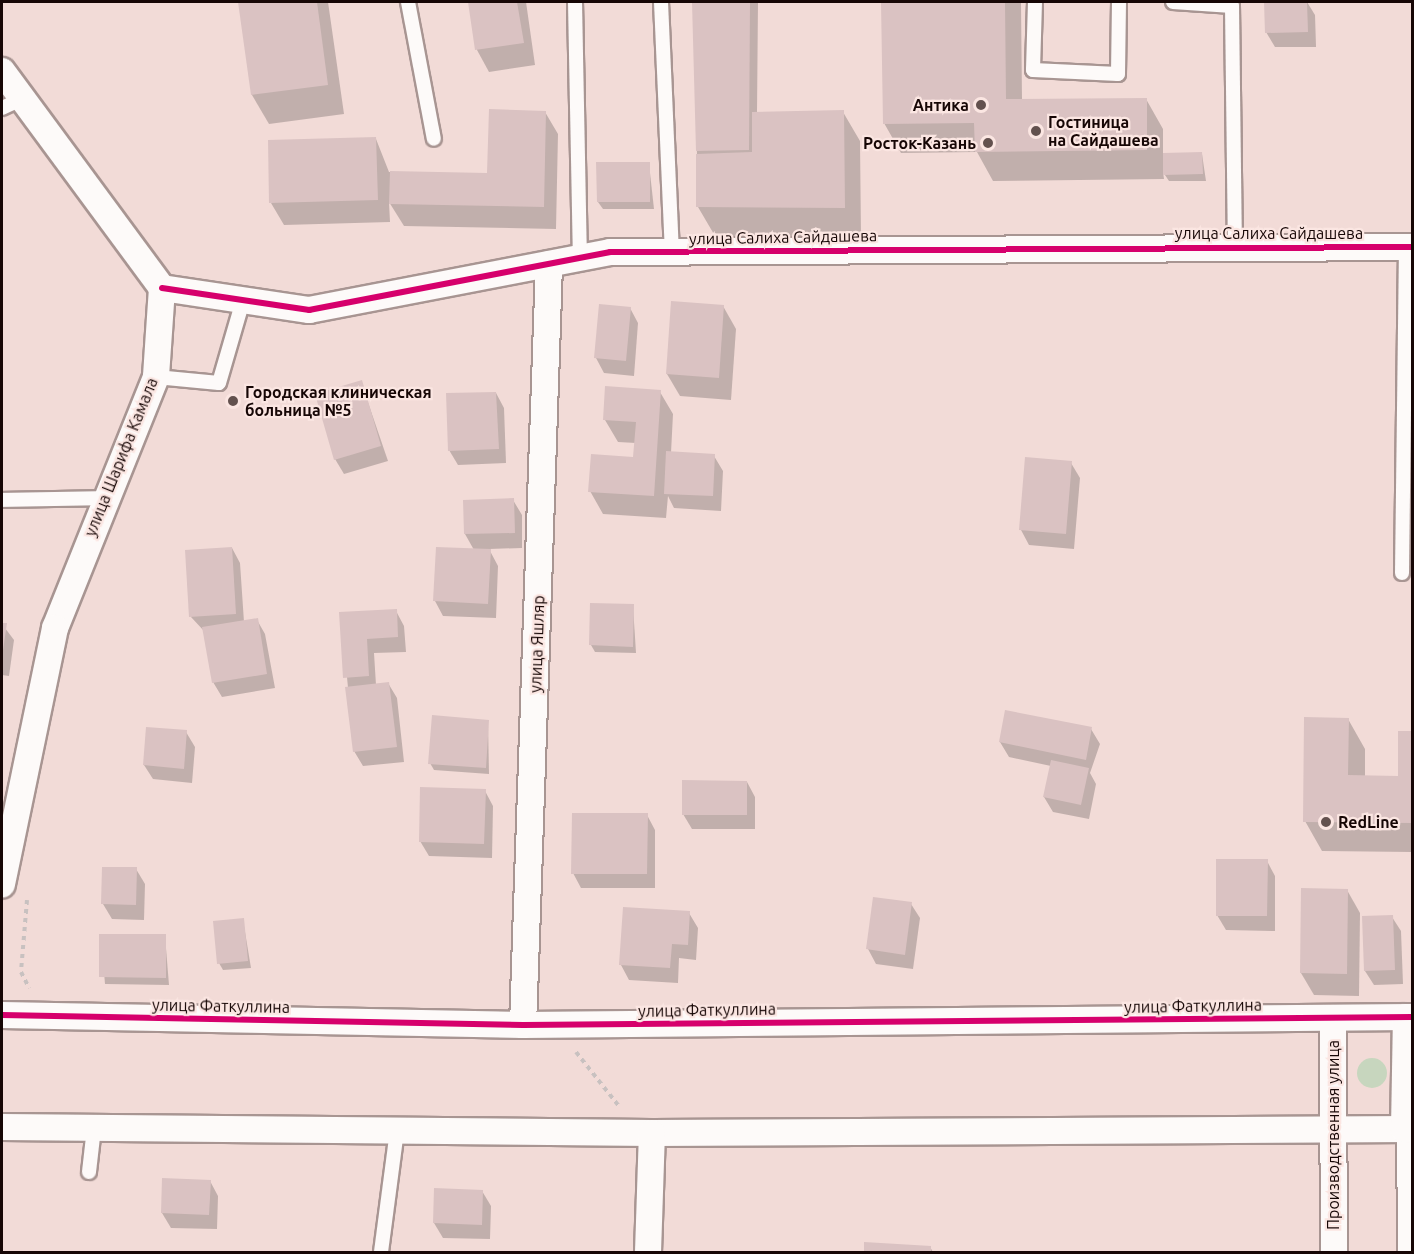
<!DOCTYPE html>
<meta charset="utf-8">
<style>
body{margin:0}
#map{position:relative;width:1414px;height:1254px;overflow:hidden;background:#f2dbd7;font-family:Ubuntu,sans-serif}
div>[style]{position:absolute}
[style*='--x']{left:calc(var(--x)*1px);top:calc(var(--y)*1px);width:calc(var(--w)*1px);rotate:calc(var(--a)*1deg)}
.green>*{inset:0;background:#c7d6be}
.round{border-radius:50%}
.shadow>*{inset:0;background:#0003}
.building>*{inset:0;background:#dac2c2}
.path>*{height:4px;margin-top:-2px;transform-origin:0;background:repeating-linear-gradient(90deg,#c8c1c0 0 4.5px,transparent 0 9px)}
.roads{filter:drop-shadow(2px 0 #a89592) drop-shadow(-2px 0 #a89592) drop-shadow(0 2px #a89592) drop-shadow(0 -2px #a89592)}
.lane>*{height:14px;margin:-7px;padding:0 7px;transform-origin:7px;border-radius:7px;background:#fdfaf9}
.street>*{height:26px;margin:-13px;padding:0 13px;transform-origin:13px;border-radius:13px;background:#fdfaf9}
.cycleway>*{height:6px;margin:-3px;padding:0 3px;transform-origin:3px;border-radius:3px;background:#d6006c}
.dots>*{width:16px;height:16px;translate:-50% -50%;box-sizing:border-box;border:3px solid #fbe6e2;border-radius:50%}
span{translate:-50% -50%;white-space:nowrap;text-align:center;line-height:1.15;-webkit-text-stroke:4.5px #fbe6e2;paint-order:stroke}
.poi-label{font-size:16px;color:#160605;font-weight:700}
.right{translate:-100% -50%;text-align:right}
.left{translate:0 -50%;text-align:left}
.street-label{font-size:16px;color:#160605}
.frame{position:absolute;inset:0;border:3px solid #160605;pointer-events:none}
</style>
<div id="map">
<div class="green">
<i class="round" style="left:1357px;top:1058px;width:30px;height:30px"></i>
</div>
<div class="shadow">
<i style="clip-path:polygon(239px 2px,328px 2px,344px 114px,269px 124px,252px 95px)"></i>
<i style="clip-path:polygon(469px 2px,526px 2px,535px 65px,489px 72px,477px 50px)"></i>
<i style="clip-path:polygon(694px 2px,758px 2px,757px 113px,843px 112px,860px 141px,861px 237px,715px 236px,698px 207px)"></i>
<i style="clip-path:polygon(883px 2px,1021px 2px,1022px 100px,1146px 99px,1163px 129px,1163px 155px,1202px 154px,1206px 181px,1169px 181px,1163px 172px,1164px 179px,993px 181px,977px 152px,901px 153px,884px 123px)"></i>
<i style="clip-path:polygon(1266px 2px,1307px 2px,1315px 15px,1316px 47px,1275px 47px,1266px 32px)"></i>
<i style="clip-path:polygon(545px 112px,558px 134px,556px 229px,404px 226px,389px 202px,390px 222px,284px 225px,271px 203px,376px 139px,389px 172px,489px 174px)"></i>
<i style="clip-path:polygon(649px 164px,654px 209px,603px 209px,598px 202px)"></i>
<i style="clip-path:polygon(723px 306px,736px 329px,731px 400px,680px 396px,667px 374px)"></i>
<i style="clip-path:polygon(630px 308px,638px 323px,634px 376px,604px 373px,596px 358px)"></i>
<i style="clip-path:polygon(361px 382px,388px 461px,344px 474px,335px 459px)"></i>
<i style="clip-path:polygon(660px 392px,673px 414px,671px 453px,714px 456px,723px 471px,721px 511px,674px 508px,668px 496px,666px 518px,603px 514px,590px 491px,635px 458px,636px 443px,618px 442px,605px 420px)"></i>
<i style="clip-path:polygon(496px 393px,504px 408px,506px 463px,458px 465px,449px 450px)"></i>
<i style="clip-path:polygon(1071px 463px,1080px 478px,1074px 549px,1029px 545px,1021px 530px)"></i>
<i style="clip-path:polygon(513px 500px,522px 515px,522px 548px,489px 549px,498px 566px,496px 618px,443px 616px,435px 601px,474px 550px,465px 534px,464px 501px)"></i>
<i style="clip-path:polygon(232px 548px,240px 563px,244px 622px,257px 620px,265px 634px,275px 688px,222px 697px,213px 682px,204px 631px,191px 617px)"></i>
<i style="clip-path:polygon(633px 606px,636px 653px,595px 652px,591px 645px)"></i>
<i style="clip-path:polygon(396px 611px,404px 626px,406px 652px,374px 653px,376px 685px,388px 683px,397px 698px,404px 762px,363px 766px,354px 751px,341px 614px)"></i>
<i style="clip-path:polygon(2px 624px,14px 640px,9px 676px,2px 675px)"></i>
<i style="clip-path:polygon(1348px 719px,1365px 749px,1365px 777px,1399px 778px,1400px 732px,1412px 732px,1412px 852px,1322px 851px,1305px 821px)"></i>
<i style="clip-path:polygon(488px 721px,489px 774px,434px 770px,430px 763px)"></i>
<i style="clip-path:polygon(1091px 729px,1100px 744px,1090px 773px,1096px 784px,1089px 819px,1053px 812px,1044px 797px,1051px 766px,1009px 757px,1000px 742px)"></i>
<i style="clip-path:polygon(186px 732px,195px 747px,192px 783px,153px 779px,144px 765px)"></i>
<i style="clip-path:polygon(747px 782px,755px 797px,755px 829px,692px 829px,683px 814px)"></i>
<i style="clip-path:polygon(485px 791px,493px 806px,492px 858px,429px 856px,420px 841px)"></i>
<i style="clip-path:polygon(647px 815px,655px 830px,655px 888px,581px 888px,573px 873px)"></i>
<i style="clip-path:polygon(1267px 861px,1275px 876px,1275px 931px,1226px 930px,1217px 915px)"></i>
<i style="clip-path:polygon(104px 868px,136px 869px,145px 884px,144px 920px,112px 919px,103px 904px)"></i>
<i style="clip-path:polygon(1347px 890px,1360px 913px,1359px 996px,1314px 995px,1301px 973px)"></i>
<i style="clip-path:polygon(911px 904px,920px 918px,913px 969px,876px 964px,868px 949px)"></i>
<i style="clip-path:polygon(689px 913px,698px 928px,696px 960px,679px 958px,678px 983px,629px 980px,621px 965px)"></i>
<i style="clip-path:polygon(1392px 917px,1401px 931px,1403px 984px,1374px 985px,1365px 971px)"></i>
<i style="clip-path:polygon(243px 920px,251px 968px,223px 970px,219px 963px)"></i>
<i style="clip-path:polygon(101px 935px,165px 936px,169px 985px,105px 984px)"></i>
<i style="clip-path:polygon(210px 1181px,218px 1196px,217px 1229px,171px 1228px,162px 1213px)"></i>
<i style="clip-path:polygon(482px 1191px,491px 1206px,490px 1239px,443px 1238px,434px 1223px)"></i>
<i style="clip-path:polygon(866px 1244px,930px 1247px,933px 1252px,865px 1252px)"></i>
</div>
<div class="building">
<i style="clip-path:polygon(238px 2px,317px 2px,328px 85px,251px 95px)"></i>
<i style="clip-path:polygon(468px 2px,517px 2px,524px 43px,475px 50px)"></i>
<i style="clip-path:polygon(692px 2px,750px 2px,749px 150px,696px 151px)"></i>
<i style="clip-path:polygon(881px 2px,1005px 2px,1006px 99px,1147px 98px,1147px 150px,975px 152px,974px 123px,883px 124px)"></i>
<i style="clip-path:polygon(1264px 2px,1307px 2px,1308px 32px,1265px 33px)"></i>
<i style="clip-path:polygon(489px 109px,546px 111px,544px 207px,389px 204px,390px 171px,487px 173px)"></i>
<i style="clip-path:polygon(844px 110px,845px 208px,696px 207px,696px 154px,752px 152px,752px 112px)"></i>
<i style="clip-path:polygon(376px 137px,378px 200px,269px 203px,268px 140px)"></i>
<i style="clip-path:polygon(1202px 152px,1203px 174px,1163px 175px,1163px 153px)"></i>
<i style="clip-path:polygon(596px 162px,650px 162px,650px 202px,597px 202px)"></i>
<i style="clip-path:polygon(671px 301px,724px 305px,719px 378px,666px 374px)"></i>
<i style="clip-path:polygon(599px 304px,631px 307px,626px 361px,594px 358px)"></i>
<i style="clip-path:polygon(362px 380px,381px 446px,334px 460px,315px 394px)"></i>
<i style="clip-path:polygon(605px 386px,661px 390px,654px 496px,588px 492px,591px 454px,633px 457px,636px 422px,603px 420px)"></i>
<i style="clip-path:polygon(496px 392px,499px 449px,448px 451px,446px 393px)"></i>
<i style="clip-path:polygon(666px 451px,715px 454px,713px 496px,664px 494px)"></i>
<i style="clip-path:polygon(1025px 457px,1072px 461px,1066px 534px,1019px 530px)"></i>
<i style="clip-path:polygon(514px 498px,515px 533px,464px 534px,463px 500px)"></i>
<i style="clip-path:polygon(232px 547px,236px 614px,189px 617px,185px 550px)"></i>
<i style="clip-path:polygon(436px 547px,491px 549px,488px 604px,433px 601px)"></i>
<i style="clip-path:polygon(590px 603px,634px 604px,633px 647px,589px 645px)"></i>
<i style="clip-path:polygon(397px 609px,398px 637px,367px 639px,369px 676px,343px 678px,339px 612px)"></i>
<i style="clip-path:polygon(258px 618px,267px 674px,212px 683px,202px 627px)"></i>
<i style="clip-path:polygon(2px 623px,7px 623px,3px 650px,2px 650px)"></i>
<i style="clip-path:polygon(389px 682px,397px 747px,353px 752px,345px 687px)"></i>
<i style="clip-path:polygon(1005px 710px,1092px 727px,1086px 760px,999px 742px)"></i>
<i style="clip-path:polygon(432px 715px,489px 720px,486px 768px,428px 764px)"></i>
<i style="clip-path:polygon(1304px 717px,1349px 718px,1348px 775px,1398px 776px,1398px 731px,1412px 731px,1412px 823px,1303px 822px)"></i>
<i style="clip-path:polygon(146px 727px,187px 730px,184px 769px,143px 765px)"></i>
<i style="clip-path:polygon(1051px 760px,1089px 768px,1081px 805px,1043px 797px)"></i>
<i style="clip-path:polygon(682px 780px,747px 781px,747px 815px,682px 815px)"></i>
<i style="clip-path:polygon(420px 787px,486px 789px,484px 844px,419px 842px)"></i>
<i style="clip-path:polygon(572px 813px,648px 813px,647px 874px,571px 874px)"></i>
<i style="clip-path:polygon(1216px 859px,1268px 859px,1267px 916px,1216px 916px)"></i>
<i style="clip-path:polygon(102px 867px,137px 867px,136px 905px,101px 904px)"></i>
<i style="clip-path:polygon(1301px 888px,1348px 889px,1347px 974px,1300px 973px)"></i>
<i style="clip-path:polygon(873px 897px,912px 902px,905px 955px,866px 949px)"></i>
<i style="clip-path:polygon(623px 907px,690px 911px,688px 945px,672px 944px,670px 968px,619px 965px)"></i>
<i style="clip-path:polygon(1393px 915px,1395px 970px,1364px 971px,1362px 916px)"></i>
<i style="clip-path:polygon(244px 918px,248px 961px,217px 964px,213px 921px)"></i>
<i style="clip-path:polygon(99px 934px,166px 934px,166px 978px,99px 977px)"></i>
<i style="clip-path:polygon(162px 1178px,211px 1180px,209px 1215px,161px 1213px)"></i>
<i style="clip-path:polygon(434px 1188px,483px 1190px,482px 1225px,433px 1223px)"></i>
<i style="clip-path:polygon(864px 1242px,931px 1246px,931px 1252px,864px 1252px)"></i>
</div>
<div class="path">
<i style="--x:27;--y:900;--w:72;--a:94.8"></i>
<i style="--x:21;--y:972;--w:18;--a:63"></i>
<i style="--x:576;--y:1052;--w:68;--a:51.6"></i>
</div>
<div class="roads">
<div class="lane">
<i style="--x:408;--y:2;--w:139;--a:79.3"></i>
<i style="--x:575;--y:2;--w:254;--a:88.9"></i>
<i style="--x:661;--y:2;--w:250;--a:87.5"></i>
<i style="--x:1035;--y:2;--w:68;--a:91.7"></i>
<i style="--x:1033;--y:70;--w:85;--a:2.7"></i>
<i style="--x:1118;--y:74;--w:72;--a:-89.2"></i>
<i style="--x:1173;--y:2;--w:59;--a:3.9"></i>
<i style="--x:1232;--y:6;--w:240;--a:89.3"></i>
<i style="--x:2;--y:108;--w:21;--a:-25"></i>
<i style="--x:156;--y:377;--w:63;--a:5.4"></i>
<i style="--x:219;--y:383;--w:82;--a:-73.8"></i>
<i style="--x:2;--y:500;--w:102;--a:-1.1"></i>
<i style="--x:1402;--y:573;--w:326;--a:-89.3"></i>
<i style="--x:1404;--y:1129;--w:123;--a:89.5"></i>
<i style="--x:89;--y:1172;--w:44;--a:-83.5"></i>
<i style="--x:381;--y:1252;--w:123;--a:-82.5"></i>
</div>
<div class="street">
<i style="--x:2;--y:71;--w:270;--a:53.6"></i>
<i style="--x:162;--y:288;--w:89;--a:93.9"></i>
<i style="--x:156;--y:377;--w:271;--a:111.9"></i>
<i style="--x:55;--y:628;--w:262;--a:101.7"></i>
<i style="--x:162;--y:288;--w:149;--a:8.5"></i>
<i style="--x:309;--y:310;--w:307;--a:-10.9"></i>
<i style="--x:610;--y:252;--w:802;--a:-0.36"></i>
<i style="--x:2;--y:1015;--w:521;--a:1.1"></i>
<i style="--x:523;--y:1025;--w:889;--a:-0.52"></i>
<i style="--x:1333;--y:1018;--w:234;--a:89.8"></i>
<i style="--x:523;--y:1025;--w:761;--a:-88.04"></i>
<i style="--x:2;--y:1127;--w:650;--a:0.53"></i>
<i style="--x:652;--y:1133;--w:760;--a:-0.3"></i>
<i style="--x:1404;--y:1129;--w:112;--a:-89"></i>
<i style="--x:648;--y:1252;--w:119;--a:-88.1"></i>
</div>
</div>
<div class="cycleway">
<i style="--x:162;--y:288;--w:149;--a:8.5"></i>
<i style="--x:309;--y:310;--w:307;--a:-10.9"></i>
<i style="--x:610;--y:252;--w:802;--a:-0.36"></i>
<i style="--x:2;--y:1015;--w:521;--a:1.1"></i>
<i style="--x:523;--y:1025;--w:889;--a:-0.52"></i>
</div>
<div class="dots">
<i style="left:981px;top:105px;background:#63514e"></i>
<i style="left:1036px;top:131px;background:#63514e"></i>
<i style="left:988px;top:143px;background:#63514e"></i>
<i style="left:233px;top:401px;background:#63514e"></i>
<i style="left:1326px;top:822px;background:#63514e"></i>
</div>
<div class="poi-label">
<span class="right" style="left:969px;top:105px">Антика</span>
<span class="left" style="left:1048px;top:131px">Гостиница<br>на Сайдашева</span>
<span class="right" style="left:976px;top:143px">Росток-Казань</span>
<span class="left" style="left:245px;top:401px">Городская клиническая<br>больница №5</span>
<span class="left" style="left:1338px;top:822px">RedLine</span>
</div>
<div class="street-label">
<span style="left:1269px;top:233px">улица Салиха Сайдашева</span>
<span style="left:783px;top:237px;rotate:-1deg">улица Салиха Сайдашева</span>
<span style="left:121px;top:457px;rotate:-68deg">улица Шарифа Камала</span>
<span style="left:537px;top:644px;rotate:-88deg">улица Яшляр</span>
<span style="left:221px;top:1006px;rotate:1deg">улица Фаткуллина</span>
<span style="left:1193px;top:1006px;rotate:-1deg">улица Фаткуллина</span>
<span style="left:707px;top:1010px;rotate:-1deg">улица Фаткуллина</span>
<span style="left:1333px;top:1135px;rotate:-90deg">Производственная улица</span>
</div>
<div class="frame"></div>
</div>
